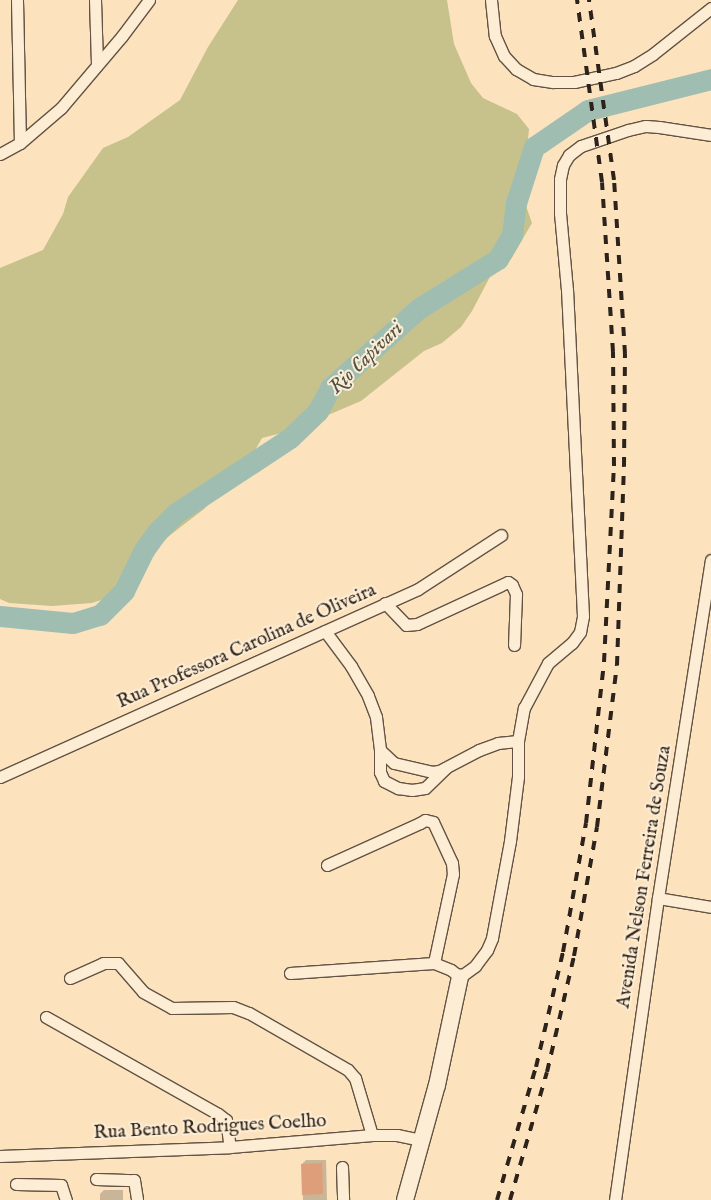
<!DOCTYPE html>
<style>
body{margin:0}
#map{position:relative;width:711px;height:1200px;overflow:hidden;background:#fce3be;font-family:"IM FELL English",serif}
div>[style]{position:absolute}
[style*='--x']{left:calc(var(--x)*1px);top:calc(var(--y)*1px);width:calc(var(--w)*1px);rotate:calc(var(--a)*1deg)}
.green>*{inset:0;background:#c7c18c}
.shadow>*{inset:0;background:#0003}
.river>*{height:21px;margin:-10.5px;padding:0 10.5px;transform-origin:10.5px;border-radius:10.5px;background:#9fbeb1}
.building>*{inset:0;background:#de9e79}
.roads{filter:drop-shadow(1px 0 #625343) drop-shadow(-1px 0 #625343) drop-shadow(0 1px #625343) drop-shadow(0 -1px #625343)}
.street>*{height:11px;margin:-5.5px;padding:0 5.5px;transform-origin:5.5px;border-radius:5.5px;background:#fdedd5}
.secondary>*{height:16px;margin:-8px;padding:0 8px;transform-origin:8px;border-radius:8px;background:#fdedd5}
.rail>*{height:4px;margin-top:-2px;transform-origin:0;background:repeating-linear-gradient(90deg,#2e231a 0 9px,transparent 0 18px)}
span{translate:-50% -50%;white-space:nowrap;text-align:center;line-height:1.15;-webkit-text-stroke:4px #fdedd5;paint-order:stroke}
.street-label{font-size:19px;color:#2e231a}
.water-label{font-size:20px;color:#505247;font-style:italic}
</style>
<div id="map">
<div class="green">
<i style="clip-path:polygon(238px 0,447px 0,454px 44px,471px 83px,483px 98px,517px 114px,529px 129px,525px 174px,519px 186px,532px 223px,511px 259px,493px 271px,472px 311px,461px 327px,442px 343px,424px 351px,361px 401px,293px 430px,262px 438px,249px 461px,231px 477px,219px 493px,204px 509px,156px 546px,122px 581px,110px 597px,92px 603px,52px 606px,9px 603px,0 599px,0 268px,43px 250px,63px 214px,68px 197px,103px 148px,128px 137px,180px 100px,208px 47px)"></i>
</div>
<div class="shadow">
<i style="clip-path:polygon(306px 1160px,326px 1160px,327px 1200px,303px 1200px,302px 1164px)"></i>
<i style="clip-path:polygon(104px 1190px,123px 1190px,123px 1200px,100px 1200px,100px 1194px)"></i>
</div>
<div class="river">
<i style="--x:0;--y:616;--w:73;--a:5.5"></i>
<i style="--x:73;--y:623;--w:28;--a:-17"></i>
<i style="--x:100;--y:615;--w:34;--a:-45"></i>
<i style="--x:124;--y:591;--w:46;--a:-64"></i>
<i style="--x:144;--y:550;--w:22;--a:-54"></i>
<i style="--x:157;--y:532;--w:27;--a:-45"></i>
<i style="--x:176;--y:513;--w:136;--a:-33.3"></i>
<i style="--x:290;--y:438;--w:39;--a:-44"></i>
<i style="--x:318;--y:411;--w:26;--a:-62"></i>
<i style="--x:330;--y:388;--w:118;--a:-41.9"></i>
<i style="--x:418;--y:309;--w:94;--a:-32"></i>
<i style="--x:498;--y:259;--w:28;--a:-60"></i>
<i style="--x:512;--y:235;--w:32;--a:-83"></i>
<i style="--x:516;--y:203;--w:59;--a:-72.2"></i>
<i style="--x:534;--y:147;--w:65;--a:-34.4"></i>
<i style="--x:588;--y:110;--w:127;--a:-14.1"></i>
</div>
<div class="building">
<i style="clip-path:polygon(322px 1163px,323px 1194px,302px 1195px,301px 1164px)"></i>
</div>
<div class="roads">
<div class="street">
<i style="--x:17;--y:0;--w:143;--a:88.8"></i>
<i style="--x:95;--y:0;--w:65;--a:88.2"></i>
<i style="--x:491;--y:0;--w:36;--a:84"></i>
<i style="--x:495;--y:36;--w:22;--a:66"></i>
<i style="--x:504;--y:56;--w:18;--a:47"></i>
<i style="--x:516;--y:69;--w:20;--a:30"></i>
<i style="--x:533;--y:79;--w:20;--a:9"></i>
<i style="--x:553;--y:82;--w:21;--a:0"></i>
<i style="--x:574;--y:82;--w:43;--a:-12.1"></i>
<i style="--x:616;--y:73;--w:19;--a:-21"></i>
<i style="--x:634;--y:66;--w:22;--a:-32"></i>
<i style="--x:653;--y:54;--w:74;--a:-38.4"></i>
<i style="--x:0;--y:154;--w:23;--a:-29"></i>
<i style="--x:20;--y:143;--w:54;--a:-40.5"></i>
<i style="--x:61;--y:108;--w:94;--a:-49.7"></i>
<i style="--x:122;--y:36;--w:45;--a:-53.1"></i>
<i style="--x:385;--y:603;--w:30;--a:46"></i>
<i style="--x:406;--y:625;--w:11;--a:-5"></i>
<i style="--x:417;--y:624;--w:100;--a:-24.8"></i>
<i style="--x:508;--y:582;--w:5;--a:37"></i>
<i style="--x:512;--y:585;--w:10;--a:66"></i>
<i style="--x:516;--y:594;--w:51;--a:92.2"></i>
<i style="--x:325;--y:631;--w:44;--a:53.4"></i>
<i style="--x:351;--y:666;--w:34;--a:60"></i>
<i style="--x:368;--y:696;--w:22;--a:69"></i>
<i style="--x:376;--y:717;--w:33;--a:83"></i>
<i style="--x:380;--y:750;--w:19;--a:43"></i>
<i style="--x:394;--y:763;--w:39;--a:13"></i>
<i style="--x:432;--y:772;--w:7;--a:-8"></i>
<i style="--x:439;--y:771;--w:45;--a:-27.7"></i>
<i style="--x:479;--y:750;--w:20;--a:-20"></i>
<i style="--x:498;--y:743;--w:20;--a:-6"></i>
<i style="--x:380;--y:750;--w:22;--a:90"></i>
<i style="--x:380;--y:772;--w:10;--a:66"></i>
<i style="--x:384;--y:781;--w:16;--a:27"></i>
<i style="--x:398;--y:788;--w:14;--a:8"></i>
<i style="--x:412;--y:790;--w:13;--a:-9"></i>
<i style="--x:425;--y:788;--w:29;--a:-44"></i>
<i style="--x:0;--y:777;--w:458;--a:-24.2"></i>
<i style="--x:418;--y:589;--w:99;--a:-33"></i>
<i style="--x:327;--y:865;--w:102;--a:-24.3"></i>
<i style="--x:420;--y:823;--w:6;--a:-31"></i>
<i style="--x:425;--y:820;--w:8;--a:14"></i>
<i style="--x:433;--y:822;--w:45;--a:65.1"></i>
<i style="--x:452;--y:863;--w:11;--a:85"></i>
<i style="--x:453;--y:874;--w:91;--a:102.1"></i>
<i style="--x:658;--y:898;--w:54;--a:9.6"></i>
<i style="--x:290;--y:973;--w:144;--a:-4"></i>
<i style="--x:434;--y:963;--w:18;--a:22"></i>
<i style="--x:451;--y:970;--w:11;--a:38"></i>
<i style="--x:460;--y:977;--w:19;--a:-36"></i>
<i style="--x:475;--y:966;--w:20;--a:-53"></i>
<i style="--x:487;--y:950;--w:13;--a:-67"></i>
<i style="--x:492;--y:938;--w:99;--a:-79.5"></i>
<i style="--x:510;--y:841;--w:64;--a:-82.9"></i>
<i style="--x:518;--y:777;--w:36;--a:-90"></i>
<i style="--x:518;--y:741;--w:34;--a:-80"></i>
<i style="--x:524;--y:708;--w:51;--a:-61.9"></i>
<i style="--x:548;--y:663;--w:31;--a:-40"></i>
<i style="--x:572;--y:643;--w:14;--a:-54"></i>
<i style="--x:580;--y:632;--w:16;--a:-79"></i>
<i style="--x:583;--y:616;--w:326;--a:-92.8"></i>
<i style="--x:567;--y:290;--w:77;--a:-95.2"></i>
<i style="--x:560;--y:213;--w:34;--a:-90"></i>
<i style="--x:560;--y:179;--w:14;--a:-78"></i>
<i style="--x:563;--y:165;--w:12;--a:-59"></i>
<i style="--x:569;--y:155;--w:15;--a:-37"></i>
<i style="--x:581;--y:146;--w:50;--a:-18.8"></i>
<i style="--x:628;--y:130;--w:18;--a:-13"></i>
<i style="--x:646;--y:126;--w:13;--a:4"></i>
<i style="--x:659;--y:127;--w:53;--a:8.7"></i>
<i style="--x:70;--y:978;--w:36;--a:-24"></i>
<i style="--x:103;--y:963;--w:15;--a:0"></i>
<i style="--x:118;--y:963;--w:38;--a:49"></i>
<i style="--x:143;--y:992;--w:33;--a:29"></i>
<i style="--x:172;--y:1008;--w:61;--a:-0.9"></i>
<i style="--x:233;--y:1007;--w:17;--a:21"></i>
<i style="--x:249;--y:1013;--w:114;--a:29.9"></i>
<i style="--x:348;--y:1070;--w:11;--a:49"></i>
<i style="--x:355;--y:1078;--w:59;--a:73.4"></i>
<i style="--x:46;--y:1017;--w:197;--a:29.4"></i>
<i style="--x:218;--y:1114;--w:10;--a:37"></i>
<i style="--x:226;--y:1120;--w:27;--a:82"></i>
<i style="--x:0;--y:1156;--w:230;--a:-2.2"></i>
<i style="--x:230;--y:1147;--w:143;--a:-4.8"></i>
<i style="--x:372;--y:1135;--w:25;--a:0"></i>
<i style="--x:397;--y:1135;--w:25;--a:12"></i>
<i style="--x:342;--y:1167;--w:33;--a:88"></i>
<i style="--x:96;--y:1179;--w:38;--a:2"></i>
<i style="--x:134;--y:1180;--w:20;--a:81"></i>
<i style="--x:16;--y:1184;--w:45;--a:1.3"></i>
<i style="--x:61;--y:1185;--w:16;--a:72"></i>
<i style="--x:615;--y:1200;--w:305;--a:-81.9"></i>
<i style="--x:658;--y:898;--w:342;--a:-81.1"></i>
</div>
<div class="secondary">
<i style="--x:405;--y:1200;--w:119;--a:-74.5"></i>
<i style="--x:437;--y:1085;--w:110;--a:-78"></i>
</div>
</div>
<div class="rail">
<i style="--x:497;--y:1200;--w:139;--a:-73.7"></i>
<i style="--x:536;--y:1067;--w:118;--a:-76.8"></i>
<i style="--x:563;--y:952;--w:131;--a:-79.9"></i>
<i style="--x:586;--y:823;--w:162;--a:-83.6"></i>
<i style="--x:604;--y:662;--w:196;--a:-87.1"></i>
<i style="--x:614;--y:466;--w:114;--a:-90.5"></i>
<i style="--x:613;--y:352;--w:170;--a:-93.7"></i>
<i style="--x:602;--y:182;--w:184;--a:-97.8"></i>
<i style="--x:510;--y:1200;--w:133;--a:-73.9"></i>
<i style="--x:547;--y:1072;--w:119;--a:-76.9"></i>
<i style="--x:574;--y:956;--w:131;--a:-79.9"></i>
<i style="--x:597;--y:827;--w:163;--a:-83"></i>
<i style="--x:617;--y:665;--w:199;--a:-88"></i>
<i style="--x:624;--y:466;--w:112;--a:-89.5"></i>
<i style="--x:625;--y:354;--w:174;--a:-93.6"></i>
<i style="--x:614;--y:180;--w:182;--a:-97.9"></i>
</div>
<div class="street-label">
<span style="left:247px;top:647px;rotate:-24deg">Rua Professora Carolina de Oliveira</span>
<span style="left:645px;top:877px;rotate:-81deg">Avenida Nelson Ferreira de Souza</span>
<span style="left:210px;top:1128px;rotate:-3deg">Rua Bento Rodrigues Coelho</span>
</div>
<div class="water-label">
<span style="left:366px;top:358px;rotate:-44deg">Rio Capivari</span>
</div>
</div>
